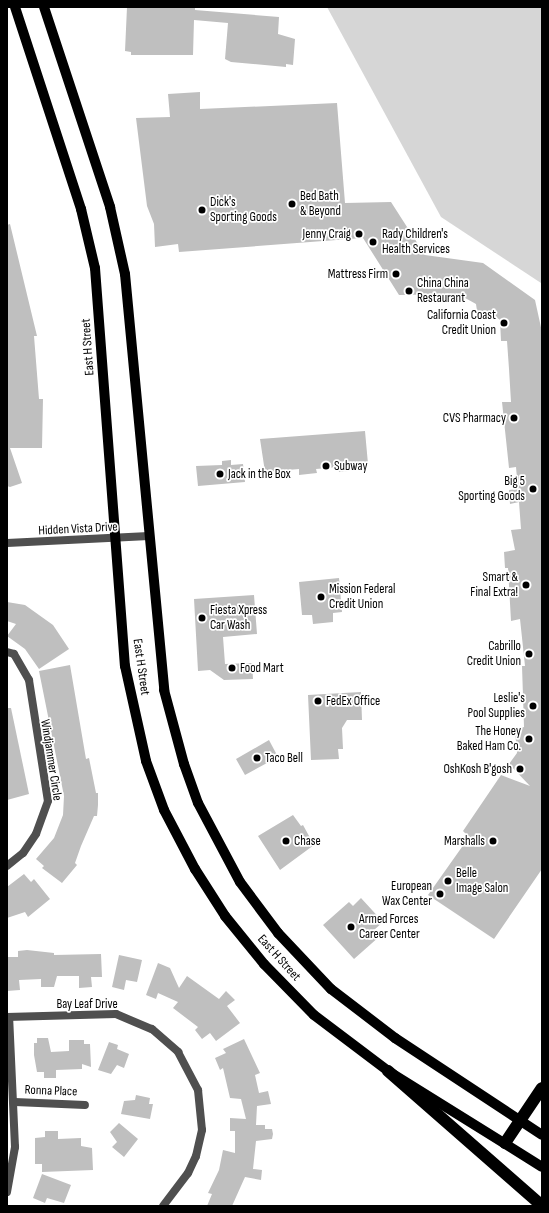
<!DOCTYPE html>
<style>
body{margin:0}
#map{position:relative;width:549px;height:1213px;overflow:hidden;background:#fff;font-family:"Sofia Sans Condensed",sans-serif}
div>[style]{position:absolute}
[style*='--x']{left:calc(var(--x)*1px);top:calc(var(--y)*1px);width:calc(var(--w)*1px);rotate:calc(var(--a)*1deg)}
.green>*{inset:0;background:#d6d6d6}
.building>*{inset:0;background:#bfbfbf}
.minor>*{height:8px;margin:-4px;padding:0 4px;transform-origin:4px;border-radius:4px;background:#4f4f4f}
.tertiary>*{height:8px;margin:-4px;padding:0 4px;transform-origin:4px;border-radius:4px;background:#4f4f4f}
.primary>*{height:10px;margin:-5px;padding:0 5px;transform-origin:5px;border-radius:5px;background:#000}
.motorway>*{height:12px;margin:-6px;padding:0 6px;transform-origin:6px;border-radius:6px;background:#000}
.dots>*{width:11px;height:11px;translate:-50% -50%;box-sizing:border-box;border:2px solid #fff;border-radius:50%}
span{translate:-50% -50%;white-space:nowrap;text-align:center;line-height:1.15;-webkit-text-stroke:3.5px #fff;paint-order:stroke}
.poi-label{font-size:13px;color:#000}
.left{translate:0 -50%;text-align:left}
.right{translate:-100% -50%;text-align:right}
.street-label{font-size:13px;color:#000}
.frame{position:absolute;inset:0;border:8px solid #000;pointer-events:none}
</style>
<div id="map">
<div class="green">
<i style="clip-path:polygon(327px 7px,542px 7px,541px 283px,441px 217px)"></i>
</div>
<div class="building">
<i style="clip-path:polygon(127px 7px,195px 7px,195px 10px,279px 17px,278px 34px,295px 39px,293px 65px,286px 64px,286px 67px,231px 62px,225px 59px,228px 23px,194px 20px,193px 55px,131px 55px,131px 52px,125px 51px)"></i>
<i style="clip-path:polygon(200px 92px,200px 109px,337px 103px,345px 203px,391px 202px,425px 255px,483px 263px,535px 300px,542px 332px,542px 869px,494px 939px,428px 895px,469px 837px,463px 831px,501px 775px,530px 786px,509px 764px,517px 753px,515px 730px,524px 727px,522px 666px,525px 666px,520px 619px,511px 621px,508px 568px,505px 568px,504px 552px,515px 550px,511px 530px,521px 529px,519px 502px,510px 504px,509px 490px,518px 489px,516px 467px,509px 468px,502px 402px,511px 402px,509px 369px,507px 341px,501px 341px,500px 320px,491px 313px,484px 314px,477px 311px,476px 304px,458px 294px,399px 295px,363px 238px,179px 252px,178px 244px,155px 247px,154px 224px,147px 206px,136px 118px,170px 117px,168px 94px)"></i>
<i style="clip-path:polygon(10px 224px,37px 336px,34px 336px,39px 399px,43px 399px,42px 448px,10px 448px,22px 483px,10px 487px,7px 486px,7px 225px)"></i>
<i style="clip-path:polygon(365px 431px,368px 464px,347px 466px,348px 471px,339px 472px,338px 467px,316px 469px,317px 473px,299px 475px,299px 469px,265px 472px,260px 439px)"></i>
<i style="clip-path:polygon(231px 460px,231px 465px,243px 464px,245px 482px,198px 486px,196px 466px,222px 465px,222px 461px)"></i>
<i style="clip-path:polygon(339px 578px,342px 612px,333px 613px,333px 622px,313px 624px,312px 615px,302px 615px,299px 582px)"></i>
<i style="clip-path:polygon(254px 595px,257px 634px,223px 637px,225px 664px,252px 663px,253px 679px,224px 680px,210px 670px,198px 671px,194px 599px)"></i>
<i style="clip-path:polygon(7px 602px,25px 605px,53px 625px,69px 649px,39px 669px,25px 649px,7px 636px,16px 624px,7px 621px)"></i>
<i style="clip-path:polygon(70px 665px,86px 759px,89px 758px,96px 793px,98px 793px,98px 805px,97px 816px,94px 816px,81px 846px,75px 863px,77px 865px,62px 883px,42px 868px,44px 866px,36px 859px,54px 838px,63px 815px,64px 796px,39px 671px)"></i>
<i style="clip-path:polygon(361px 692px,362px 720px,347px 720px,342px 728px,343px 749px,338px 749px,339px 759px,311px 760px,308px 695px)"></i>
<i style="clip-path:polygon(7px 708px,11px 708px,29px 794px,7px 800px)"></i>
<i style="clip-path:polygon(269px 740px,278px 757px,245px 775px,236px 759px)"></i>
<i style="clip-path:polygon(293px 815px,301px 826px,303px 825px,314px 845px,280px 870px,258px 836px)"></i>
<i style="clip-path:polygon(24px 874px,31px 882px,34px 879px,50px 899px,28px 917px,25px 912px,7px 918px,7px 887px)"></i>
<i style="clip-path:polygon(361px 898px,383px 922px,374px 930px,380px 936px,354px 959px,323px 925px,349px 902px,353px 906px)"></i>
<i style="clip-path:polygon(27px 950px,54px 953px,54px 955px,101px 954px,102px 977px,91px 977px,92px 987px,79px 988px,79px 976px,57px 976px,54px 987px,41px 987px,41px 979px,19px 980px,20px 990px,7px 991px,7px 957px,18px 957px,18px 951px)"></i>
<i style="clip-path:polygon(119px 955px,142px 960px,137px 982px,126px 980px,124px 990px,112px 987px)"></i>
<i style="clip-path:polygon(158px 963px,170px 968px,179px 988px,187px 976px,219px 999px,226px 991px,235px 1000px,227px 1006px,240px 1023px,216px 1041px,210px 1033px,202px 1039px,195px 1030px,198px 1027px,173px 1008px,178px 1002px,158px 993px,156px 999px,146px 995px)"></i>
<i style="clip-path:polygon(37px 1038px,48px 1038px,51px 1052px,69px 1051px,69px 1040px,84px 1040px,84px 1044px,90px 1044px,91px 1067px,82px 1064px,82px 1069px,56px 1070px,56px 1078px,44px 1078px,44px 1072px,37px 1072px,34px 1055px,34px 1043px,37px 1043px)"></i>
<i style="clip-path:polygon(244px 1039px,260px 1073px,255px 1075px,259px 1093px,268px 1091px,271px 1104px,257px 1106px,256px 1125px,265px 1125px,265px 1129px,272px 1129px,273px 1134px,272px 1139px,256px 1141px,253px 1169px,262px 1170px,261px 1180px,245px 1177px,232px 1206px,207px 1206px,212px 1194px,208px 1193px,219px 1170px,223px 1150px,235px 1153px,235px 1131px,230px 1131px,230px 1118px,246px 1119px,241px 1099px,230px 1098px,223px 1068px,220px 1070px,215px 1058px,226px 1053px,223px 1049px)"></i>
<i style="clip-path:polygon(109px 1042px,118px 1045px,117px 1049px,129px 1054px,124px 1068px,117px 1065px,111px 1074px,98px 1070px)"></i>
<i style="clip-path:polygon(136px 1095px,150px 1098px,149px 1104px,153px 1104px,150px 1119px,121px 1114px,124px 1101px,135px 1100px)"></i>
<i style="clip-path:polygon(119px 1123px,138px 1139px,124px 1157px,112px 1147px,117px 1142px,110px 1132px)"></i>
<i style="clip-path:polygon(45px 1131px,58px 1131px,58px 1139px,81px 1138px,81px 1146px,92px 1148px,93px 1170px,42px 1172px,42px 1164px,35px 1164px,35px 1138px,45px 1137px)"></i>
<i style="clip-path:polygon(42px 1174px,71px 1185px,64px 1203px,47px 1198px,45px 1203px,33px 1198px)"></i>
</div>
<div class="minor">
<i style="--x:7;--y:652;--w:7;--a:16"></i>
<i style="--x:14;--y:654;--w:30;--a:60"></i>
<i style="--x:29;--y:680;--w:122;--a:81.1"></i>
<i style="--x:48;--y:801;--w:35;--a:110"></i>
<i style="--x:36;--y:834;--w:23;--a:124"></i>
<i style="--x:23;--y:853;--w:21;--a:141"></i>
<i style="--x:7;--y:1017;--w:109;--a:-1.6"></i>
<i style="--x:116;--y:1014;--w:39;--a:23"></i>
<i style="--x:152;--y:1029;--w:35;--a:41"></i>
<i style="--x:178;--y:1052;--w:43;--a:62.2"></i>
<i style="--x:198;--y:1090;--w:40;--a:84.3"></i>
<i style="--x:202;--y:1130;--w:27;--a:103"></i>
<i style="--x:196;--y:1156;--w:19;--a:115"></i>
<i style="--x:188;--y:1173;--w:41;--a:127.1"></i>
<i style="--x:15;--y:1102;--w:70;--a:2.5"></i>
<i style="--x:7;--y:1192;--w:46;--a:-79.9"></i>
<i style="--x:15;--y:1147;--w:130;--a:-92.6"></i>
</div>
<div class="tertiary">
<i style="--x:7;--y:543;--w:142;--a:-2.8"></i>
</div>
<div class="primary">
<i style="--x:15;--y:7;--w:213;--a:71.9"></i>
<i style="--x:81;--y:209;--w:61;--a:76.7"></i>
<i style="--x:95;--y:268;--w:399;--a:85.7"></i>
<i style="--x:125;--y:666;--w:97;--a:77.5"></i>
<i style="--x:146;--y:761;--w:52;--a:69.8"></i>
<i style="--x:164;--y:810;--w:67;--a:62.3"></i>
<i style="--x:195;--y:869;--w:56;--a:57.4"></i>
<i style="--x:225;--y:916;--w:62;--a:50.9"></i>
<i style="--x:264;--y:964;--w:71;--a:45.6"></i>
<i style="--x:314;--y:1015;--w:93;--a:37.1"></i>
<i style="--x:388;--y:1071;--w:181;--a:31.9"></i>
<i style="--x:44;--y:7;--w:211;--a:71.7"></i>
<i style="--x:110;--y:207;--w:69;--a:77.4"></i>
<i style="--x:125;--y:274;--w:418;--a:84.6"></i>
<i style="--x:164;--y:690;--w:77;--a:74.9"></i>
<i style="--x:184;--y:764;--w:41;--a:70.3"></i>
<i style="--x:198;--y:803;--w:89;--a:62"></i>
<i style="--x:240;--y:882;--w:64;--a:53.3"></i>
<i style="--x:278;--y:933;--w:77;--a:46.6"></i>
<i style="--x:331;--y:989;--w:81;--a:37.4"></i>
<i style="--x:395;--y:1038;--w:176;--a:33.4"></i>
</div>
<div class="motorway">
<i style="--x:388;--y:1071;--w:205;--a:41.2"></i>
<i style="--x:505;--y:1143;--w:66;--a:-56.1"></i>
</div>
<div class="dots">
<i style="left:292px;top:204px;background:#000"></i>
<i style="left:202px;top:210px;background:#000"></i>
<i style="left:359px;top:234px;background:#000"></i>
<i style="left:373px;top:242px;background:#000"></i>
<i style="left:396px;top:274px;background:#000"></i>
<i style="left:409px;top:291px;background:#000"></i>
<i style="left:504px;top:323px;background:#000"></i>
<i style="left:514px;top:418px;background:#000"></i>
<i style="left:326px;top:466px;background:#000"></i>
<i style="left:220px;top:474px;background:#000"></i>
<i style="left:533px;top:489px;background:#000"></i>
<i style="left:526px;top:585px;background:#000"></i>
<i style="left:321px;top:597px;background:#000"></i>
<i style="left:202px;top:618px;background:#000"></i>
<i style="left:529px;top:654px;background:#000"></i>
<i style="left:232px;top:668px;background:#000"></i>
<i style="left:318px;top:701px;background:#000"></i>
<i style="left:533px;top:706px;background:#000"></i>
<i style="left:529px;top:739px;background:#000"></i>
<i style="left:257px;top:758px;background:#000"></i>
<i style="left:520px;top:769px;background:#000"></i>
<i style="left:286px;top:841px;background:#000"></i>
<i style="left:493px;top:841px;background:#000"></i>
<i style="left:448px;top:881px;background:#000"></i>
<i style="left:440px;top:894px;background:#000"></i>
<i style="left:351px;top:927px;background:#000"></i>
</div>
<div class="poi-label">
<span class="left" style="left:300px;top:204px">Bed Bath<br>&amp; Beyond</span>
<span class="left" style="left:210px;top:210px">Dick's<br>Sporting Goods</span>
<span class="right" style="left:351px;top:234px">Jenny Craig</span>
<span class="left" style="left:382px;top:242px">Rady Children's<br>Health Services</span>
<span class="right" style="left:388px;top:274px">Mattress Firm</span>
<span class="left" style="left:417px;top:291px">China China<br>Restaurant</span>
<span class="right" style="left:496px;top:323px">California Coast<br>Credit Union</span>
<span class="right" style="left:506px;top:418px">CVS Pharmacy</span>
<span class="left" style="left:334px;top:466px">Subway</span>
<span class="left" style="left:228px;top:474px">Jack in the Box</span>
<span class="right" style="left:525px;top:489px">Big 5<br>Sporting Goods</span>
<span class="right" style="left:518px;top:585px">Smart &amp;<br>Final Extra!</span>
<span class="left" style="left:329px;top:597px">Mission Federal<br>Credit Union</span>
<span class="left" style="left:210px;top:618px">Fiesta Xpress<br>Car Wash</span>
<span class="right" style="left:521px;top:654px">Cabrillo<br>Credit Union</span>
<span class="left" style="left:240px;top:668px">Food Mart</span>
<span class="right" style="left:525px;top:706px">Leslie's<br>Pool Supplies</span>
<span class="left" style="left:326px;top:701px">FedEx Office</span>
<span class="right" style="left:521px;top:739px">The Honey<br>Baked Ham Co.</span>
<span class="left" style="left:265px;top:758px">Taco Bell</span>
<span class="right" style="left:512px;top:769px">OshKosh B'gosh</span>
<span class="left" style="left:294px;top:841px">Chase</span>
<span class="right" style="left:485px;top:841px">Marshalls</span>
<span class="left" style="left:456px;top:881px">Belle<br>Image Salon</span>
<span class="right" style="left:432px;top:894px">European<br>Wax Center</span>
<span class="left" style="left:359px;top:927px">Armed Forces<br>Career Center</span>
</div>
<div class="street-label">
<span style="left:88px;top:347px;rotate:-94deg">East H Street</span>
<span style="left:78px;top:529px;rotate:-3deg">Hidden Vista Drive</span>
<span style="left:141px;top:667px;rotate:82deg">East H Street</span>
<span style="left:51px;top:760px;rotate:81deg">Windjammer Circle</span>
<span style="left:279px;top:958px;rotate:48deg">East H Street</span>
<span style="left:87px;top:1004px">Bay Leaf Drive</span>
<span style="left:51px;top:1091px;rotate:2deg">Ronna Place</span>
</div>
<div class="frame"></div>
</div>
